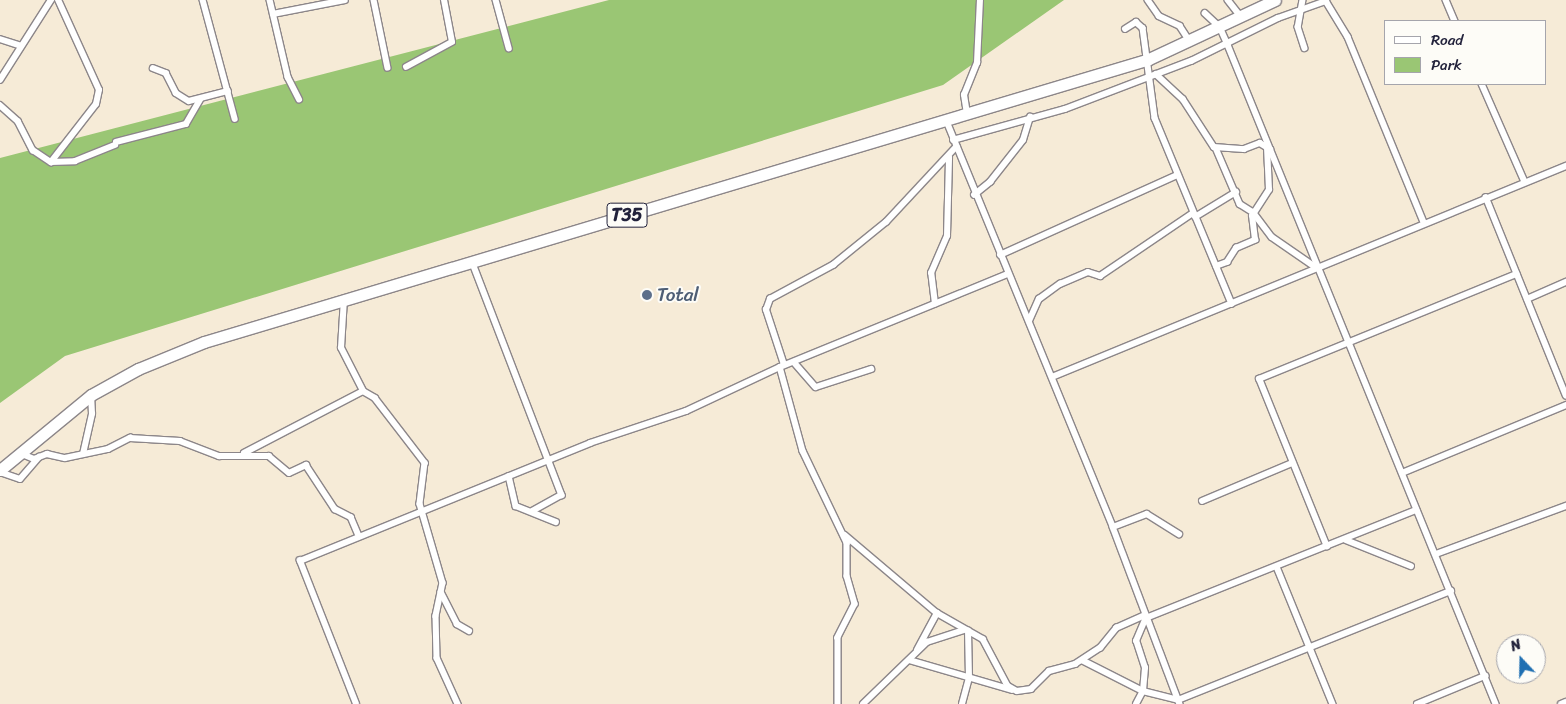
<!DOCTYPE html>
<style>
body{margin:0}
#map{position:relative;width:1566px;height:704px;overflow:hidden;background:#f6ebd7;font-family:Sriracha,sans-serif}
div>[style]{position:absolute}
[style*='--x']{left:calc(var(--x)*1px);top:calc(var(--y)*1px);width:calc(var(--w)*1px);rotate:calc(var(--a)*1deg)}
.green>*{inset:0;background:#9ac674}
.roads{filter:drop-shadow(1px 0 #8c8689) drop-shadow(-1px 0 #8c8689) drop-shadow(0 1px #8c8689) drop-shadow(0 -1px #8c8689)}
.street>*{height:5.5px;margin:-2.75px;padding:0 2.75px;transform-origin:2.75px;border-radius:2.75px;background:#fff}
.highway>*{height:11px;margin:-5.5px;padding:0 5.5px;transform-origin:5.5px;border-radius:5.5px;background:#fff}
.dots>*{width:14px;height:14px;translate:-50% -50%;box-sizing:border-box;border:2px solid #fdfcf7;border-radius:50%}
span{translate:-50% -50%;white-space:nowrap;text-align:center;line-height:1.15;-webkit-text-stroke:4px #fdfcf7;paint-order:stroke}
.shield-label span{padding:1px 4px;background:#fdfcf7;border:1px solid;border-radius:4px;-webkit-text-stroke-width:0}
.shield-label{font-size:18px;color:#22223b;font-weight:700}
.service-label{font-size:19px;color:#4e5e75}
.left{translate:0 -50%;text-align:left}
.legend{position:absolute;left:1384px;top:20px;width:162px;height:65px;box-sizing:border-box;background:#fdfcf7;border:1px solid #a5a5ac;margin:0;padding:6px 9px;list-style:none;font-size:15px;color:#22223b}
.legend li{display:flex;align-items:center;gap:10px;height:25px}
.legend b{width:25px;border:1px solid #a5a5ac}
.north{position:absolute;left:1496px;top:634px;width:50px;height:50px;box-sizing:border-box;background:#fdfcf7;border:1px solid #a5a5ac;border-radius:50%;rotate:339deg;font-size:14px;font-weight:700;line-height:20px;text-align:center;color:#22223b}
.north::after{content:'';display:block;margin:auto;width:18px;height:22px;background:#1f6fb2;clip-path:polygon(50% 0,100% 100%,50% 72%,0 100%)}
</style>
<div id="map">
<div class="green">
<i style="clip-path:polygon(609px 0,1064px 0,943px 85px,65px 356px,0 403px,0 158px)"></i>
</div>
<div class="roads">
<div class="street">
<i style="--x:203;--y:0;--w:123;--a:74.9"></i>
<i style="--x:270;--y:0;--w:79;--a:76.8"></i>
<i style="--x:288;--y:77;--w:25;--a:63"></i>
<i style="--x:374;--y:0;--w:69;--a:78.4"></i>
<i style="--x:496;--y:0;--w:50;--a:74.8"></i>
<i style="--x:1148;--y:0;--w:19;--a:55"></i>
<i style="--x:1159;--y:16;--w:23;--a:25"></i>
<i style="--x:1180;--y:26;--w:17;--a:57"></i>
<i style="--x:1228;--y:0;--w:23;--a:52"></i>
<i style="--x:1303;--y:0;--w:27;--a:100"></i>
<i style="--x:1298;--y:27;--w:22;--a:72"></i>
<i style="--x:1446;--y:0;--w:23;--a:67"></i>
<i style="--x:1205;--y:13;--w:21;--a:43"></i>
<i style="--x:1220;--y:27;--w:20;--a:66"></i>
<i style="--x:1228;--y:45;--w:711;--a:67.87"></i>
<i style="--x:273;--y:14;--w:73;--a:-11"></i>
<i style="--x:1125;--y:29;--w:13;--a:-32"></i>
<i style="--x:1136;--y:22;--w:9;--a:41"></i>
<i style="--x:1143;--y:28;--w:91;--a:82.4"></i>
<i style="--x:1155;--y:118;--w:201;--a:67.5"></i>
<i style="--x:0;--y:39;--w:22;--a:18"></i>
<i style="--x:406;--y:67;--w:52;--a:-28.5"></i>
<i style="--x:452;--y:42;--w:43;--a:-100.8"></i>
<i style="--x:153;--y:68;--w:14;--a:21"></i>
<i style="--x:166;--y:73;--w:22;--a:63"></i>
<i style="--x:176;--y:93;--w:15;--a:32"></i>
<i style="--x:189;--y:101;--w:40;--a:-14.4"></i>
<i style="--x:1156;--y:74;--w:37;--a:43"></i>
<i style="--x:1183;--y:99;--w:57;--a:57.1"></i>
<i style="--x:1214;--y:147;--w:30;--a:4"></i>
<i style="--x:1244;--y:149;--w:17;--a:-21"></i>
<i style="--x:1260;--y:143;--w:12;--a:31"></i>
<i style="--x:0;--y:80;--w:95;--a:-57.5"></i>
<i style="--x:1482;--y:84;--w:107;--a:66.3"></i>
<i style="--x:0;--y:105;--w:24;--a:42"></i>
<i style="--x:18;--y:121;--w:33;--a:63"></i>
<i style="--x:33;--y:150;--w:22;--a:34"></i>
<i style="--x:51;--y:162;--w:24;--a:-2"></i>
<i style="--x:75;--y:161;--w:43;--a:-21.8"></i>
<i style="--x:967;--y:114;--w:19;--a:-99"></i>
<i style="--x:964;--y:95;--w:35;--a:-68"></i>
<i style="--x:977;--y:63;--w:63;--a:-87.3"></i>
<i style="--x:946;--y:119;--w:441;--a:67.7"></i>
<i style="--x:1113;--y:527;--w:189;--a:69.3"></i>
<i style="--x:953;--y:140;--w:116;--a:-15.5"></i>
<i style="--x:1065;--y:109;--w:135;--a:-20.9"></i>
<i style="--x:1191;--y:61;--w:97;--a:-26.3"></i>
<i style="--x:1278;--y:18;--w:51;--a:-19.5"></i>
<i style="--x:1326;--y:1;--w:42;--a:58.6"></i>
<i style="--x:1348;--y:37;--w:200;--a:67.7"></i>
<i style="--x:116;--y:142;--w:72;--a:-14.4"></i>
<i style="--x:186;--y:124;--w:28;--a:-60"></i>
<i style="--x:1216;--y:148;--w:61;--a:66.8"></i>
<i style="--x:1240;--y:204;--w:15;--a:32"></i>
<i style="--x:1253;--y:212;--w:31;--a:53"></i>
<i style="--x:1272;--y:237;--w:51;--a:34.6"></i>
<i style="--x:51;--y:162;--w:73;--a:-52.2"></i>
<i style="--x:96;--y:104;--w:14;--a:-78"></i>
<i style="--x:99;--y:90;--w:99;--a:-114.5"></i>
<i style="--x:974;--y:195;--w:21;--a:-39"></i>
<i style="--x:990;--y:182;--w:53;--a:-51.8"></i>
<i style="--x:1023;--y:140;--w:24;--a:-73"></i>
<i style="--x:1486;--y:197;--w:214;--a:68"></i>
<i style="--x:1195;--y:217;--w:48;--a:-31.4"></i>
<i style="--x:1000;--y:255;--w:194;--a:-24.3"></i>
<i style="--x:472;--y:261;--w:251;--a:69"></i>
<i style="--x:562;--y:495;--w:33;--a:151"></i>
<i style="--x:1216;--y:266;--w:12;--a:-20"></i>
<i style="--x:1227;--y:262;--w:17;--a:-57"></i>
<i style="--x:1236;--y:248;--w:21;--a:-23"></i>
<i style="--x:1255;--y:240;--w:24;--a:-97"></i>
<i style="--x:1252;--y:216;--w:31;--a:-57"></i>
<i style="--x:1269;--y:190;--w:43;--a:-92.7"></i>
<i style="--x:1527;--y:299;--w:43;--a:-23.6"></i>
<i style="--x:935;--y:304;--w:31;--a:-97"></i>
<i style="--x:931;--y:273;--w:40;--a:-66.6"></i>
<i style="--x:947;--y:236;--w:78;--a:-88.5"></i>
<i style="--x:1029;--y:321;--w:24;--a:-66"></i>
<i style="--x:1039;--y:299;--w:26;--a:-36"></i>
<i style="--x:1060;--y:284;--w:30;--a:-23"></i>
<i style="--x:1088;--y:272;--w:13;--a:18"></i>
<i style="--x:1100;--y:276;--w:112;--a:-34.1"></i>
<i style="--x:794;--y:362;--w:33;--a:49"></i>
<i style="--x:816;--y:387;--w:58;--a:-18.1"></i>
<i style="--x:784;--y:365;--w:58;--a:-108.1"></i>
<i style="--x:766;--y:310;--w:12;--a:-70"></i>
<i style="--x:770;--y:299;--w:72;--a:-28.4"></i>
<i style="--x:833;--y:265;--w:68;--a:-39.1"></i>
<i style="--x:886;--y:222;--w:103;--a:-47"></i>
<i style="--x:780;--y:367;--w:87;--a:74.7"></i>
<i style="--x:803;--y:451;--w:102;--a:64.4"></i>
<i style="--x:847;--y:543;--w:33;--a:90"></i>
<i style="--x:847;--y:576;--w:29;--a:74"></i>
<i style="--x:855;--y:604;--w:38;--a:117"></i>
<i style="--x:838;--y:638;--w:66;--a:90"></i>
<i style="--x:1052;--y:377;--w:556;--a:-22.32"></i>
<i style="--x:363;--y:391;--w:14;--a:30"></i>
<i style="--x:375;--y:398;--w:82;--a:52.4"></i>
<i style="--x:425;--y:463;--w:41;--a:97"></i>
<i style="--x:420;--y:504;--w:82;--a:73.8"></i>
<i style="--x:443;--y:583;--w:34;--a:102"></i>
<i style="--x:436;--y:616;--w:42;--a:88.6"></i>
<i style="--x:437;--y:658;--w:51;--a:65.5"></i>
<i style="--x:20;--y:453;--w:15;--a:23"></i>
<i style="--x:34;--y:459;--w:14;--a:-21"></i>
<i style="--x:47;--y:454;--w:18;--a:13"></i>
<i style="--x:65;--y:458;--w:44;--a:-11.8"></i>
<i style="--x:108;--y:449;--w:25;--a:-27"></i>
<i style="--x:130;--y:438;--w:50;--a:3.4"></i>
<i style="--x:180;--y:441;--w:42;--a:21"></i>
<i style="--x:219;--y:456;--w:50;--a:0"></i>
<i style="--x:269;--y:456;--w:26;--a:40"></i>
<i style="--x:289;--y:473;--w:19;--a:-25"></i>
<i style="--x:306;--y:465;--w:53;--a:56.6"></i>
<i style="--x:335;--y:509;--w:18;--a:27"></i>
<i style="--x:351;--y:517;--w:21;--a:67"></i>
<i style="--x:244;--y:453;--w:134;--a:-27.5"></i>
<i style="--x:363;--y:391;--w:48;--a:-117.1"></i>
<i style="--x:341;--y:348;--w:49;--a:-86.5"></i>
<i style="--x:83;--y:454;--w:41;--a:-77.3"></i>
<i style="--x:92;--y:414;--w:19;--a:-93"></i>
<i style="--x:0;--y:472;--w:21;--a:19"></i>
<i style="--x:20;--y:479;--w:29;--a:-49"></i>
<i style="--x:1402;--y:473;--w:178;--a:-22.5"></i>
<i style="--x:509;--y:476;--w:31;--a:77"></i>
<i style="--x:516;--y:506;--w:43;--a:21.8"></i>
<i style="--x:1202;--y:501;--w:98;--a:-22.9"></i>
<i style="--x:1113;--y:527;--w:36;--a:-21"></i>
<i style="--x:1147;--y:514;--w:38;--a:32"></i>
<i style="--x:845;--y:535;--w:121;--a:40.3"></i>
<i style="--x:937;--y:613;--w:53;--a:29.5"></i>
<i style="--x:983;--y:639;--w:53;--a:62"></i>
<i style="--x:1008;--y:686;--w:10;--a:29"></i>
<i style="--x:1017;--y:691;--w:14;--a:-8"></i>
<i style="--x:1031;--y:689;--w:25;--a:-45"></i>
<i style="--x:1049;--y:671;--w:27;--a:-15"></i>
<i style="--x:1075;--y:664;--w:30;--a:-33"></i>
<i style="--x:1100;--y:648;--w:26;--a:-51"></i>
<i style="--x:1116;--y:628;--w:32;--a:-24"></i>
<i style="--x:1346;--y:540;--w:70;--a:21.8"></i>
<i style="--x:1327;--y:547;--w:181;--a:-112"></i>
<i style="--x:1259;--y:379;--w:278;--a:-22.2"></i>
<i style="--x:1436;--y:554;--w:139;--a:-20.3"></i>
<i style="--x:1277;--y:567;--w:148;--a:67.8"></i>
<i style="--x:441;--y:592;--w:36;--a:63"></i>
<i style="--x:457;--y:624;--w:14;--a:30"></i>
<i style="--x:917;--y:650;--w:42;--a:-61.6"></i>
<i style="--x:909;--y:660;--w:107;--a:16.2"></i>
<i style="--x:1082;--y:660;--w:68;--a:26.9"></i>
<i style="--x:1143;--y:691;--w:36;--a:14"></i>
<i style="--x:1178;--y:700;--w:294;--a:-21.8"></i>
<i style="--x:356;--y:704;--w:154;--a:-111.4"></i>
<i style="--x:300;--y:561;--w:313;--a:-22.1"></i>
<i style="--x:590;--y:443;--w:101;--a:-18.4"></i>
<i style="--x:686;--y:411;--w:104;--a:-25.1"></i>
<i style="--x:780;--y:367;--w:246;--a:-22.2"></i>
<i style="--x:863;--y:704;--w:89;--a:-44.1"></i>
<i style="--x:927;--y:642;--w:38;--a:-18"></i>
<i style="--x:962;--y:704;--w:27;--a:-75"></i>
<i style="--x:969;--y:678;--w:47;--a:-91.2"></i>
<i style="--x:1136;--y:704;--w:15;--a:-62"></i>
<i style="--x:1143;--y:691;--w:23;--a:-85"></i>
<i style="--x:1145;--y:668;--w:28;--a:-108"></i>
<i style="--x:1136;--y:641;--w:25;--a:-67"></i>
<i style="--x:1146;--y:618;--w:291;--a:-21.8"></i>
<i style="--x:1417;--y:704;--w:74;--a:-22.4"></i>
<i style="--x:1561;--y:704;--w:5;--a:-22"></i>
</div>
<div class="highway">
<i style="--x:0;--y:470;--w:118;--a:-39.5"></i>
<i style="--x:91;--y:395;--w:54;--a:-29"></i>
<i style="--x:138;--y:369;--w:71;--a:-22.2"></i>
<i style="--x:204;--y:342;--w:986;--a:-16.67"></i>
<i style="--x:1149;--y:59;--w:139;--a:-25.1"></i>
</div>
</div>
<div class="dots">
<i style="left:647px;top:295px;background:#5c6f8a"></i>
</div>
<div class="shield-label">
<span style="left:627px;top:215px">T35</span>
</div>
<div class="service-label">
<span class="left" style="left:657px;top:295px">Total</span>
</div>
<ul class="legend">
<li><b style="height:6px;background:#fff"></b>Road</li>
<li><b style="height:14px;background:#9ac674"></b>Park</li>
</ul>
<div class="north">N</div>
</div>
